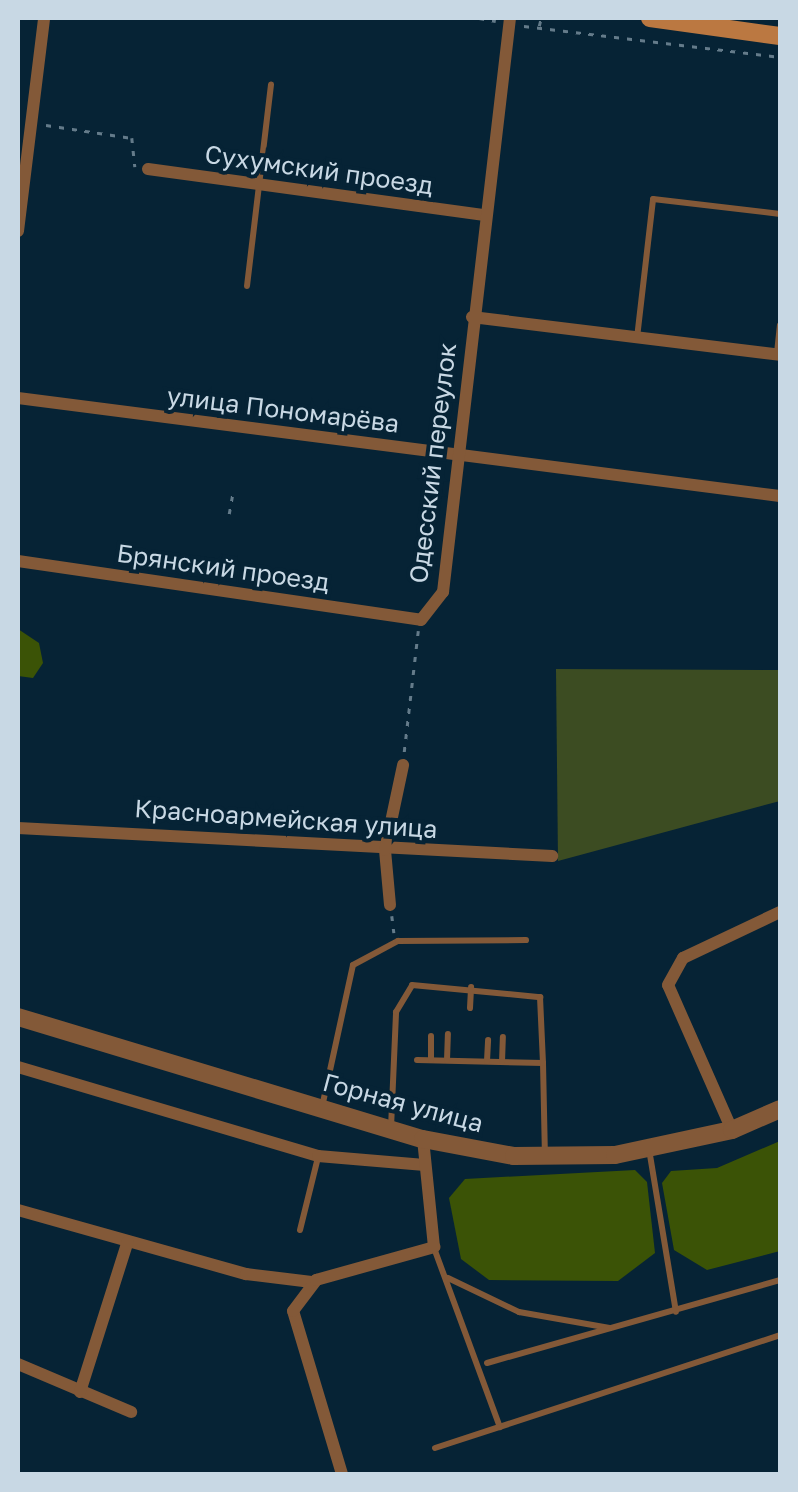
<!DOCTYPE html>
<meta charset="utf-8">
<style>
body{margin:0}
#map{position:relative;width:798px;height:1492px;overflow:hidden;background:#062335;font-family:"Golos Text",sans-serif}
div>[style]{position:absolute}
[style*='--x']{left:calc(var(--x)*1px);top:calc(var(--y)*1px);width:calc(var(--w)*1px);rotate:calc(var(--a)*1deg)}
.green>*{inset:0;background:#3c4c22}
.forest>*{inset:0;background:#3b5306}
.path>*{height:2.5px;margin-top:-1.25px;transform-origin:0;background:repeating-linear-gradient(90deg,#647b8a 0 5px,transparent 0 13px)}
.service>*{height:6px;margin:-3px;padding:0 3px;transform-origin:3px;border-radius:3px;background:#835938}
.minor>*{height:12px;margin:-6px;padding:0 6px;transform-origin:6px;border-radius:6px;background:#835938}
.tertiary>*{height:18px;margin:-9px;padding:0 9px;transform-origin:9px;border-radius:9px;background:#835938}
.secondary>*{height:18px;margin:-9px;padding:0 9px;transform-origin:9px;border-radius:9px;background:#bb7841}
span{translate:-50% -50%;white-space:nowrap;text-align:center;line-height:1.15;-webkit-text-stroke:8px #062335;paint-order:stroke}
.street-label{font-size:25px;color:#c8d8e4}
.frame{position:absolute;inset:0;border:20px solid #c8d8e4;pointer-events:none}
</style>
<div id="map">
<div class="green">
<i style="clip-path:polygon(556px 669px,780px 670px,780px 801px,558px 861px)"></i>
</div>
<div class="forest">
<i style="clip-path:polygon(18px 629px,39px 643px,43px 663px,33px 678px,18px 676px)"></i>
<i style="clip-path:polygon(780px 1141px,780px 1251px,707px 1270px,674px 1250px,662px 1183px,671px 1171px,717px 1168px)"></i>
<i style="clip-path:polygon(635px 1170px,647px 1182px,655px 1253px,618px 1281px,489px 1280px,461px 1259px,449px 1198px,465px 1179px)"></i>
</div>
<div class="path">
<i style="--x:479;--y:18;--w:17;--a:10"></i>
<i style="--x:524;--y:26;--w:258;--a:6.9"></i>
<i style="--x:539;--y:26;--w:8;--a:-76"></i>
<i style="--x:46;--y:125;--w:87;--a:8.6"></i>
<i style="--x:132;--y:138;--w:29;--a:84"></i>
<i style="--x:229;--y:514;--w:23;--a:-80"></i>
<i style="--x:404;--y:752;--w:122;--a:-83.4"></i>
<i style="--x:392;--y:916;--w:17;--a:83"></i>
</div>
<div class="service">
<i style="--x:247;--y:286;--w:203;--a:-83.2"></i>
<i style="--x:637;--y:338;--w:140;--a:-83.4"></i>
<i style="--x:653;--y:199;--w:128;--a:6.7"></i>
<i style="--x:777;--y:353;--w:28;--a:-84"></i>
<i style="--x:470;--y:1008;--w:21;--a:-87"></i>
<i style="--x:417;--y:1060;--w:126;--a:1.4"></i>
<i style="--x:543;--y:1063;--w:92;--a:88.8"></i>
<i style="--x:431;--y:1060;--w:24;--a:-90"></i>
<i style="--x:447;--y:1060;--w:26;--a:-88"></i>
<i style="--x:487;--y:1061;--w:21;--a:-87"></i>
<i style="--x:502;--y:1062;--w:25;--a:-88"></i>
<i style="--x:322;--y:1107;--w:145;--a:-77.7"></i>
<i style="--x:353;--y:965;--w:51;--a:-28.1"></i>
<i style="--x:398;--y:941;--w:128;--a:-0.4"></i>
<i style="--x:391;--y:1128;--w:116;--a:-87.5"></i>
<i style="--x:396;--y:1012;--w:31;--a:-59"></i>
<i style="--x:412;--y:985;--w:129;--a:5.4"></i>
<i style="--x:540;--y:997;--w:66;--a:87.4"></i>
<i style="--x:649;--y:1149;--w:165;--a:80.6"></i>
<i style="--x:300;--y:1230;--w:75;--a:-76.1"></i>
<i style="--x:434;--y:1248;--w:191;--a:69.8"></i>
<i style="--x:448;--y:1278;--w:79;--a:25.6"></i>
<i style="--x:519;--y:1312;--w:92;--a:10"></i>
<i style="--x:487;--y:1363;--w:305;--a:-15.8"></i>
<i style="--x:435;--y:1448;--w:363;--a:-18.1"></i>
</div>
<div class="minor">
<i style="--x:148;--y:169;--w:338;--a:7.8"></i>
<i style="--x:18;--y:231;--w:215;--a:-83"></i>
<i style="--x:472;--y:317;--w:310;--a:7"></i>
<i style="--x:18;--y:398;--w:768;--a:7.33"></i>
<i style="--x:18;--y:561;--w:407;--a:8.3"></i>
<i style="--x:421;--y:620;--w:36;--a:-52"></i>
<i style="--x:443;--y:592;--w:578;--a:-83.34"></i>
<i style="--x:18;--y:828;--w:535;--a:3"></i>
<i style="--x:390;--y:905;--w:55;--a:-95.2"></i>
<i style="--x:385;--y:850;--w:87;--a:-78"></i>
<i style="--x:18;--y:1067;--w:313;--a:16.5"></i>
<i style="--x:318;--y:1156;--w:107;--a:4.8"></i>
<i style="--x:732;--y:1130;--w:158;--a:-113.8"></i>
<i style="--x:668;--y:985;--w:31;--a:-61"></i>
<i style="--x:683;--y:958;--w:107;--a:-25.4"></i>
<i style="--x:18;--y:1210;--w:237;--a:15.7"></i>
<i style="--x:246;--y:1274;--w:66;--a:6.9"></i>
<i style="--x:18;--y:1364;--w:123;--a:23"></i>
<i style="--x:80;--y:1392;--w:158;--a:-72.4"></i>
<i style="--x:342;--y:1474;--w:170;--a:-106.7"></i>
<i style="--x:293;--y:1311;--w:39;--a:-53"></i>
<i style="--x:316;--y:1280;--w:123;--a:-15.6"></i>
<i style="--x:434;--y:1247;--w:109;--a:-95.8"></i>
</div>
<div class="tertiary">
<i style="--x:18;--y:1017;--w:423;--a:16.8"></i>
<i style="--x:423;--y:1139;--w:93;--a:10.6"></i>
<i style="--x:514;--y:1156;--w:101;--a:-0.6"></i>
<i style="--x:615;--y:1155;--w:120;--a:-12.1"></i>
<i style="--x:732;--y:1130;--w:52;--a:-23.6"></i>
</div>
<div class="secondary">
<i style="--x:650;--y:18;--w:131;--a:7.9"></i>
</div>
<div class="street-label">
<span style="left:319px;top:170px;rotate:8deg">Сухумский проезд</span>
<span style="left:283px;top:410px;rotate:7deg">улица Пономарёва</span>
<span style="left:433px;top:463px;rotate:-83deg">Одесский переулок</span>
<span style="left:223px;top:568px;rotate:8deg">Брянский проезд</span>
<span style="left:286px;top:819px;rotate:4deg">Красноармейская улица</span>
<span style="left:403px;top:1103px;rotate:15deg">Горная улица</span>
</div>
<div class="frame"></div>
</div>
